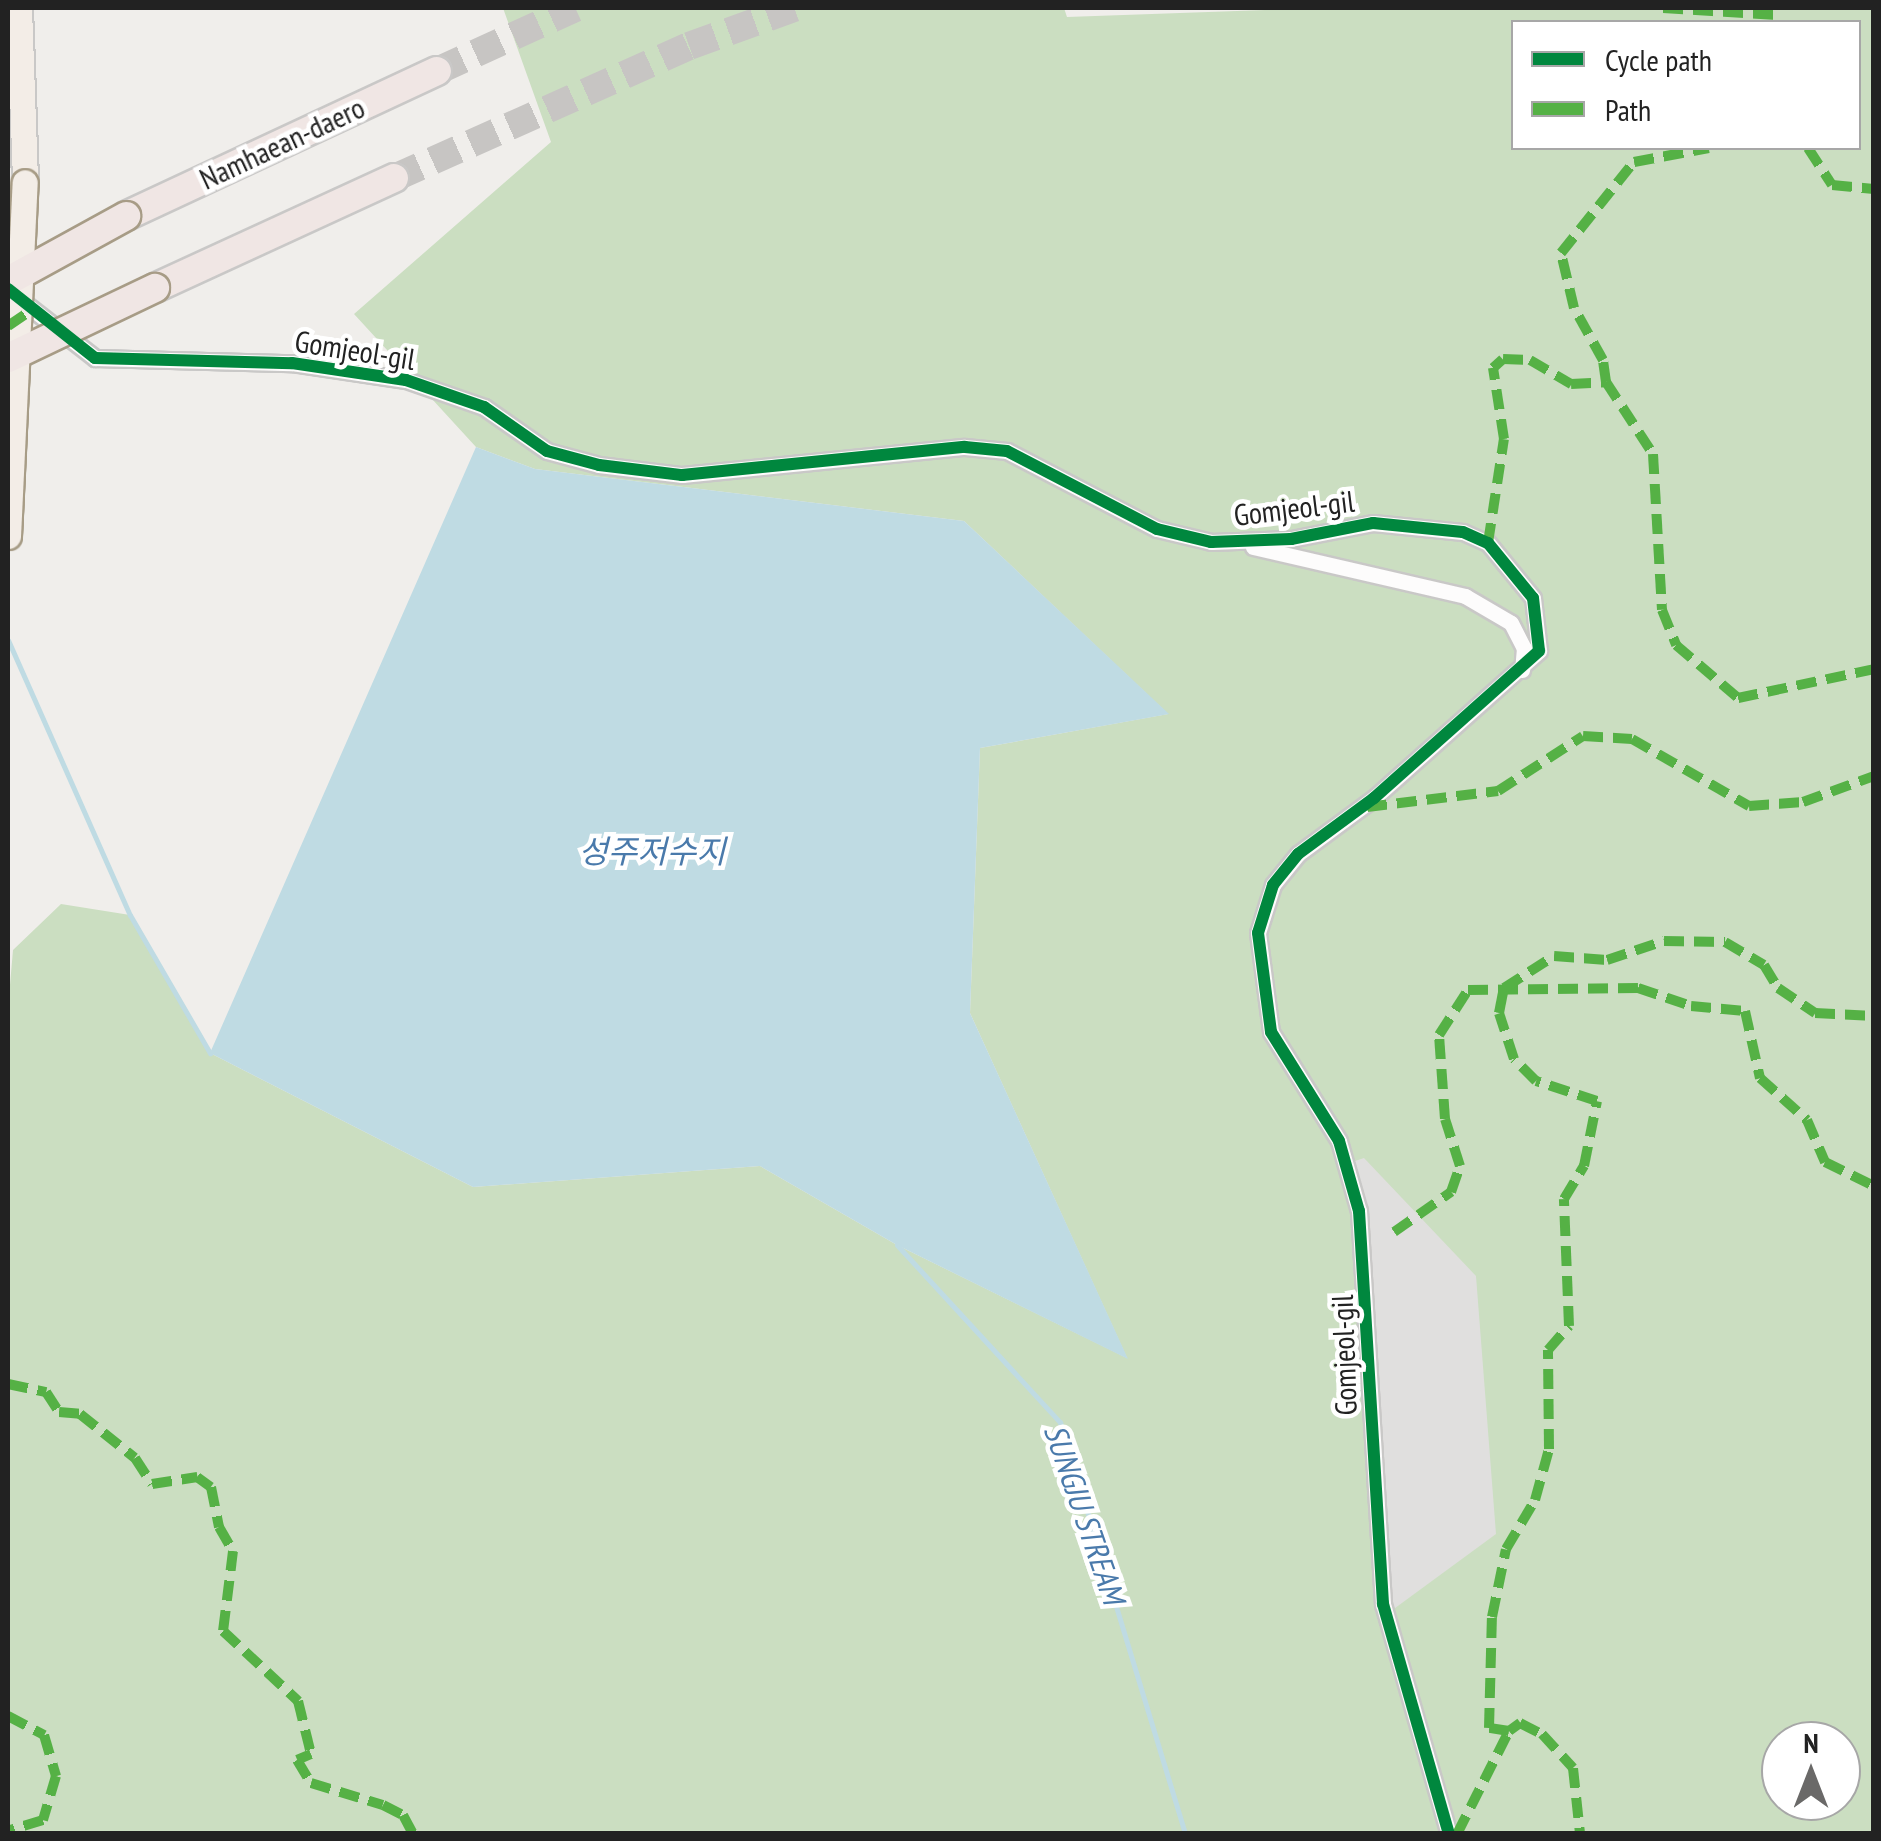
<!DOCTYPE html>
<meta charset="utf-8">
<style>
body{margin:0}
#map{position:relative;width:1881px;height:1841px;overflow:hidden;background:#f0eeeb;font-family:"PT Sans Narrow","Noto Sans KR",sans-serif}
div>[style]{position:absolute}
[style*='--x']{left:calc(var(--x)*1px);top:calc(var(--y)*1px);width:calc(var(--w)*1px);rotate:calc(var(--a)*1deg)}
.forest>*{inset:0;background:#cbdec1}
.parking>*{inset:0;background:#e0dfde}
.water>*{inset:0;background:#bfdbe3}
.stream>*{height:5px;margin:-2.5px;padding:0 2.5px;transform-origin:2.5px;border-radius:2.5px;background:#bfdbe3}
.trunk-tunnel>*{height:28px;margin-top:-14px;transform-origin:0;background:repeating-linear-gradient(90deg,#c7c5c3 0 28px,transparent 0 42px)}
.roads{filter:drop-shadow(2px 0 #c9c8c7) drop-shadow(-2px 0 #c9c8c7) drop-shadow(0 2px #c9c8c7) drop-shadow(0 -2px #c9c8c7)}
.minor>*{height:15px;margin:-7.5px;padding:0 7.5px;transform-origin:7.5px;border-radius:7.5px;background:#fdfcfc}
.primary>*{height:25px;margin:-12.5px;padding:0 12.5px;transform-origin:12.5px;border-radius:12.5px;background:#f3ede7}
.trunk>*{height:28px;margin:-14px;padding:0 14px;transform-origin:14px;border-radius:14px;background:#f0e6e4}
.bridges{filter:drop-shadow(2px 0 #a79c86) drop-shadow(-2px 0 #a79c86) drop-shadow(0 2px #a79c86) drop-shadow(0 -2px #a79c86)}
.primary-bridge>*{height:25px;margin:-12.5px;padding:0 12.5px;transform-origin:12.5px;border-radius:12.5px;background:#f3ede7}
.trunk-bridge>*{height:28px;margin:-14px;padding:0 14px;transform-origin:14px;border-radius:14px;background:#f0e6e4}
.quiet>*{height:10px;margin-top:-5px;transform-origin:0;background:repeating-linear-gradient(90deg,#55b145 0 20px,transparent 0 30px)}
.cycleway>*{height:12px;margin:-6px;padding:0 6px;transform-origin:6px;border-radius:6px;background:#00873e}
span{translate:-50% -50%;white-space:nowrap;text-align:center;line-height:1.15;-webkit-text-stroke:9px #fff;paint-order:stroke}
.street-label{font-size:30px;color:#222}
.water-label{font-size:32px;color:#4a7aab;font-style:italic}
.frame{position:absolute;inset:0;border:10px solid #222;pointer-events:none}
.legend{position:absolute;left:1511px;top:20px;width:350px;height:130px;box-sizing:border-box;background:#fff;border:2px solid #a7a7a7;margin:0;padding:12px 18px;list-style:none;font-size:30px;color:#222}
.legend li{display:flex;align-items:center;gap:20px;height:50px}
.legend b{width:50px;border:2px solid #a7a7a7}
.north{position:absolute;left:1761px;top:1721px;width:100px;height:100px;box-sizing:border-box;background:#fff;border:2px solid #a7a7a7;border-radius:50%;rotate:0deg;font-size:28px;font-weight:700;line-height:40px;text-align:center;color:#222}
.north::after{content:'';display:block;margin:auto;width:35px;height:45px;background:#6a6968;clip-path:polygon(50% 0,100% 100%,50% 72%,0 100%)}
</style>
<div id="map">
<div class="forest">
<i style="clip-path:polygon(evenodd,503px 8px,1064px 8px,1067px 17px,1325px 8px,1873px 8px,1873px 1833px,8px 1834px,8px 1008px,13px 950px,61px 904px,130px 915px,210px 1053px,473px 1187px,760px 1166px,897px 1245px,1127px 1358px,970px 1013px,980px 748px,1168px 714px,964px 521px,535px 469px,476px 447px,354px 314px,551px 142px,503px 8px,1514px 22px,1858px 22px,1858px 148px,1514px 148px,1514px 22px,503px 8px,1781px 1741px,1841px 1741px,1841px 1801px,1781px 1801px,1781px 1741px)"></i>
</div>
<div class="parking">
<i style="clip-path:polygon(1364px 1158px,1476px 1276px,1496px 1534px,1391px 1611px,1349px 1163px)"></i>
</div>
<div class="water">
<i style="clip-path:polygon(476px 447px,535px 469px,964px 521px,1169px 714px,980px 748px,970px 1013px,1128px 1359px,897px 1245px,760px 1166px,473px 1187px,210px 1053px)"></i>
</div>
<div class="stream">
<i style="--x:8;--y:640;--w:301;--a:66.1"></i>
<i style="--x:130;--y:915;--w:160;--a:59.9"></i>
<i style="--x:897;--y:1245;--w:241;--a:47.4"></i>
<i style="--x:1060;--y:1422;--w:431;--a:73.1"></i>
</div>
<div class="trunk-tunnel">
<i style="--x:437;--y:71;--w:152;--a:-24.5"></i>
<i style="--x:394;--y:178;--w:323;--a:-24.1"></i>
<i style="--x:689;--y:46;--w:112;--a:-19.9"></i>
</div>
<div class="roads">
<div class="minor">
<i style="--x:18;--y:298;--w:98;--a:37.9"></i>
<i style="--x:95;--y:358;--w:197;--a:1.5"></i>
<i style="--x:292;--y:363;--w:115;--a:8.5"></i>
<i style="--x:406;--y:380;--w:83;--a:19.1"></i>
<i style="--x:484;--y:407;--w:77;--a:34.9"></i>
<i style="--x:547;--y:451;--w:54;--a:15.1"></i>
<i style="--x:599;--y:465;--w:84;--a:6.9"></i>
<i style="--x:682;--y:475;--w:284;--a:-5.7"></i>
<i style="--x:965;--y:447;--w:42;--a:5.4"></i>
<i style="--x:1007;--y:451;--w:169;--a:27.5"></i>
<i style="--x:1157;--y:529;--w:56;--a:13.5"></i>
<i style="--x:1211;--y:542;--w:80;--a:-2.1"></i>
<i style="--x:1291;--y:539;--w:84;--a:-11"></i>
<i style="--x:1373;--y:523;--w:90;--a:5.7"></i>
<i style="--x:1463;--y:532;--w:27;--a:24"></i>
<i style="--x:1488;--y:543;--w:71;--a:50.7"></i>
<i style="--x:1533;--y:598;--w:53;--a:83.5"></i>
<i style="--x:1539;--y:651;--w:221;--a:138.3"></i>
<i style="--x:1374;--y:798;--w:94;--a:143.6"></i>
<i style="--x:1298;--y:854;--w:40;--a:129"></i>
<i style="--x:1273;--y:885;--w:50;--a:107.4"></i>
<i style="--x:1258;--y:933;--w:100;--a:82.5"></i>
<i style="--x:1271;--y:1032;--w:128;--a:58"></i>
<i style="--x:1339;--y:1141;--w:73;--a:74.1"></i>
<i style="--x:1359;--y:1211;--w:394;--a:86.5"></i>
<i style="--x:1383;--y:1604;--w:239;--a:74"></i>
<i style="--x:1253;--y:547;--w:218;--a:13"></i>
<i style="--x:1465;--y:596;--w:53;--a:30.4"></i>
<i style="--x:1511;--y:623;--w:28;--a:63"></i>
<i style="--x:1524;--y:648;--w:22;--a:95"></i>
</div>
<div class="primary">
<i style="--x:19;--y:8;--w:174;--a:88"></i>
</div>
<div class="trunk">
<i style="--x:126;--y:216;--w:343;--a:-25"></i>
<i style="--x:155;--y:288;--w:263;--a:-24.7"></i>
</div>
</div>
<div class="bridges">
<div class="primary-bridge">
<i style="--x:8;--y:536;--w:354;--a:-87.3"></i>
</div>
<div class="trunk-bridge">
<i style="--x:8;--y:281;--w:135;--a:-28.8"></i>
<i style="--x:8;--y:358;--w:163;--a:-25.5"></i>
</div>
</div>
<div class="quiet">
<i style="--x:1663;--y:8;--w:114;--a:3.5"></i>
<i style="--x:1808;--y:148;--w:44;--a:57"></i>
<i style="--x:1832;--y:185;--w:42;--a:5.4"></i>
<i style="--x:8;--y:326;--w:30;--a:-34"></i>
<i style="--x:1606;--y:382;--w:86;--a:56.9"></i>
<i style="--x:1653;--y:454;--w:156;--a:86.7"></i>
<i style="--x:1662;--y:610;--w:38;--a:68"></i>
<i style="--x:1676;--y:645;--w:82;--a:40.5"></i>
<i style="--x:1738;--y:698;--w:139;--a:-12"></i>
<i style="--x:1488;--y:543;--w:105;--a:-81.3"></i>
<i style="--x:1504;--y:439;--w:72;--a:-98.8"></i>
<i style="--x:1493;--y:368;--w:13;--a:-42"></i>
<i style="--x:1503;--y:359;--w:27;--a:2"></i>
<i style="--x:1530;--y:360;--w:48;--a:30.3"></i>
<i style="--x:1571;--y:384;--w:35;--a:-3"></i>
<i style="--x:1606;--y:382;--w:22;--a:-98"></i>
<i style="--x:1603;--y:360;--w:60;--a:-119.1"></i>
<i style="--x:1574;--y:308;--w:57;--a:-103.3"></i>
<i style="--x:1561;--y:253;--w:117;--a:-51.3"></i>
<i style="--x:1634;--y:162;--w:76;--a:-10.6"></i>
<i style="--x:1367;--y:807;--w:132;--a:-7"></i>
<i style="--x:1498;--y:791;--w:101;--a:-32.9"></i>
<i style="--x:1583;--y:736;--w:49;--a:3.5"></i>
<i style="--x:1632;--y:739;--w:135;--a:29.8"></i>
<i style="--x:1749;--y:806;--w:54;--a:-4.2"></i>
<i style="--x:1803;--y:802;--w:76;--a:-20.1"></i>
<i style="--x:1394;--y:1232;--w:70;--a:-35.1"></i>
<i style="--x:1451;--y:1192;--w:28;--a:-71"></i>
<i style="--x:1460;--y:1166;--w:49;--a:-107.7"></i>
<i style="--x:1445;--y:1119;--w:84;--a:-94.1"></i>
<i style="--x:1439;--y:1035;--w:54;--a:-57.2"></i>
<i style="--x:1468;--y:990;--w:170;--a:-0.7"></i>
<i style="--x:1638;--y:988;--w:56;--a:18.8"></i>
<i style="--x:1691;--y:1006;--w:54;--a:5.3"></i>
<i style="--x:1745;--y:1011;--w:69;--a:77.4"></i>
<i style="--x:1760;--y:1078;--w:63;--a:41.8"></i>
<i style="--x:1807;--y:1120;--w:46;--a:66.8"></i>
<i style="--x:1825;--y:1162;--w:55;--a:26.1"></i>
<i style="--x:8;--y:1384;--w:39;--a:12"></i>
<i style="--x:46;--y:1392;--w:24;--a:57"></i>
<i style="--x:59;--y:1412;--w:21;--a:5"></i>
<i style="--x:80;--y:1414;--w:70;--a:38.7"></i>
<i style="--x:135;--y:1458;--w:31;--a:57"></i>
<i style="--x:152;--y:1484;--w:46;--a:-8.8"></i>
<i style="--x:197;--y:1477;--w:17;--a:36"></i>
<i style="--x:211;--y:1487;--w:41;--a:78.7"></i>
<i style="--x:219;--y:1527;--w:28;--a:60"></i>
<i style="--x:233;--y:1551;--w:81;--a:97.1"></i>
<i style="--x:223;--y:1631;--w:103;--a:43"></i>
<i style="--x:298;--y:1701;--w:55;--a:76.2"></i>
<i style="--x:311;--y:1754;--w:15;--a:157"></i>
<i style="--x:297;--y:1760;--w:27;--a:59"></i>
<i style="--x:311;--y:1783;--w:75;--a:17"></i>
<i style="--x:383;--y:1805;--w:22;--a:27"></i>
<i style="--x:403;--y:1815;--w:21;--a:62"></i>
<i style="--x:8;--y:1716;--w:41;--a:27.8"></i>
<i style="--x:44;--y:1735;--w:43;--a:73.7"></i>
<i style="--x:56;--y:1776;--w:46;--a:106.5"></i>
<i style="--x:43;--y:1820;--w:37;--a:163"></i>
<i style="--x:1509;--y:1731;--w:14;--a:-36"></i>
<i style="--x:1520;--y:1723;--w:25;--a:27"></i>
<i style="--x:1542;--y:1734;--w:46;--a:47.6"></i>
<i style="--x:1573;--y:1768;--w:66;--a:83.9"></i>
<i style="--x:1457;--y:1834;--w:115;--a:-63.2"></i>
<i style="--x:1509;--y:1731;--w:20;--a:-171"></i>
<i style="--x:1489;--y:1728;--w:111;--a:-88.5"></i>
<i style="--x:1492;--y:1617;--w:69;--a:-78.4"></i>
<i style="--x:1506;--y:1549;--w:57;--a:-59.4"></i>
<i style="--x:1535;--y:1500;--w:53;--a:-74.6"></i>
<i style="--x:1549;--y:1449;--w:99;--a:-90.6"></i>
<i style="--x:1548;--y:1350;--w:32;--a:-49"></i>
<i style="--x:1569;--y:1326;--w:127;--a:-92.3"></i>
<i style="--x:1564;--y:1199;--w:39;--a:-59"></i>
<i style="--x:1584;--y:1166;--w:66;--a:-78.7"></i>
<i style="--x:1597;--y:1101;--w:64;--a:-161.8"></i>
<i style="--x:1536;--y:1081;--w:31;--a:-135"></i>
<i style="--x:1514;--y:1059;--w:48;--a:-108.1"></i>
<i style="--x:1499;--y:1013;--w:25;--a:-79"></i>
<i style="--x:1504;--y:988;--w:59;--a:-32.6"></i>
<i style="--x:1554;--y:956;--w:53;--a:4.3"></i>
<i style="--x:1607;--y:960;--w:60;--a:-18.4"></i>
<i style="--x:1664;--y:941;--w:61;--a:0.9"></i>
<i style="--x:1725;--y:942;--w:45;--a:30.5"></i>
<i style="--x:1764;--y:965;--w:27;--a:59"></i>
<i style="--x:1778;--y:988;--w:45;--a:34"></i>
<i style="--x:1815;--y:1013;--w:59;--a:2.9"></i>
</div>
<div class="cycleway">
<i style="--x:8;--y:289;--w:111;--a:38.4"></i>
<i style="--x:95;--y:358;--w:197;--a:1.5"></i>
<i style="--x:292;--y:363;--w:115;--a:8.5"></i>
<i style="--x:406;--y:380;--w:83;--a:19.1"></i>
<i style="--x:484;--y:407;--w:77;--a:34.9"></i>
<i style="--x:547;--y:451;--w:54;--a:15.1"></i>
<i style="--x:599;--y:465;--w:84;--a:6.9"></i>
<i style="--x:682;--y:475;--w:284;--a:-5.7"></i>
<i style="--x:965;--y:447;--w:42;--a:5.4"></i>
<i style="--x:1007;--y:451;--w:169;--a:27.5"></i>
<i style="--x:1157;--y:529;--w:56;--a:13.5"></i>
<i style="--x:1211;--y:542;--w:80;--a:-2.1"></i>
<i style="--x:1291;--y:539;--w:84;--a:-11"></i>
<i style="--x:1373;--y:523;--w:90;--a:5.7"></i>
<i style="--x:1463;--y:532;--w:27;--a:24"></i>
<i style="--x:1488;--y:543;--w:71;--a:50.7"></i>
<i style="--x:1533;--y:598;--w:53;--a:83.5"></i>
<i style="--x:1539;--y:651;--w:221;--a:138.3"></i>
<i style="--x:1374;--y:798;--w:94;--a:143.6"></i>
<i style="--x:1298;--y:854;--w:40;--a:129"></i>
<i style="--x:1273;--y:885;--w:50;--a:107.4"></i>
<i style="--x:1258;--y:933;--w:100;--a:82.5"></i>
<i style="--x:1271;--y:1032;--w:128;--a:58"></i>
<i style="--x:1339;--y:1141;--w:73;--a:74.1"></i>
<i style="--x:1359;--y:1211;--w:394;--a:86.5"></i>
<i style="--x:1383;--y:1604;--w:239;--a:74"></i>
</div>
<div class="street-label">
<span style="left:282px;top:143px;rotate:-25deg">Namhaean-daero</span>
<span style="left:355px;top:350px;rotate:9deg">Gomjeol-gil</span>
<span style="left:1294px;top:508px;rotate:-7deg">Gomjeol-gil</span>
<span style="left:1344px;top:1355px;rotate:-92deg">Gomjeol-gil</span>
</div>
<div class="water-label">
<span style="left:652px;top:851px">성주저수지</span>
<span style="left:1085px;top:1514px;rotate:71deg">SUNGJU STREAM</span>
</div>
<div class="frame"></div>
<ul class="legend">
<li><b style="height:12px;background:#00873e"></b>Cycle path</li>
<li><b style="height:12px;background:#55b145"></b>Path</li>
</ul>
<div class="north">N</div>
</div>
